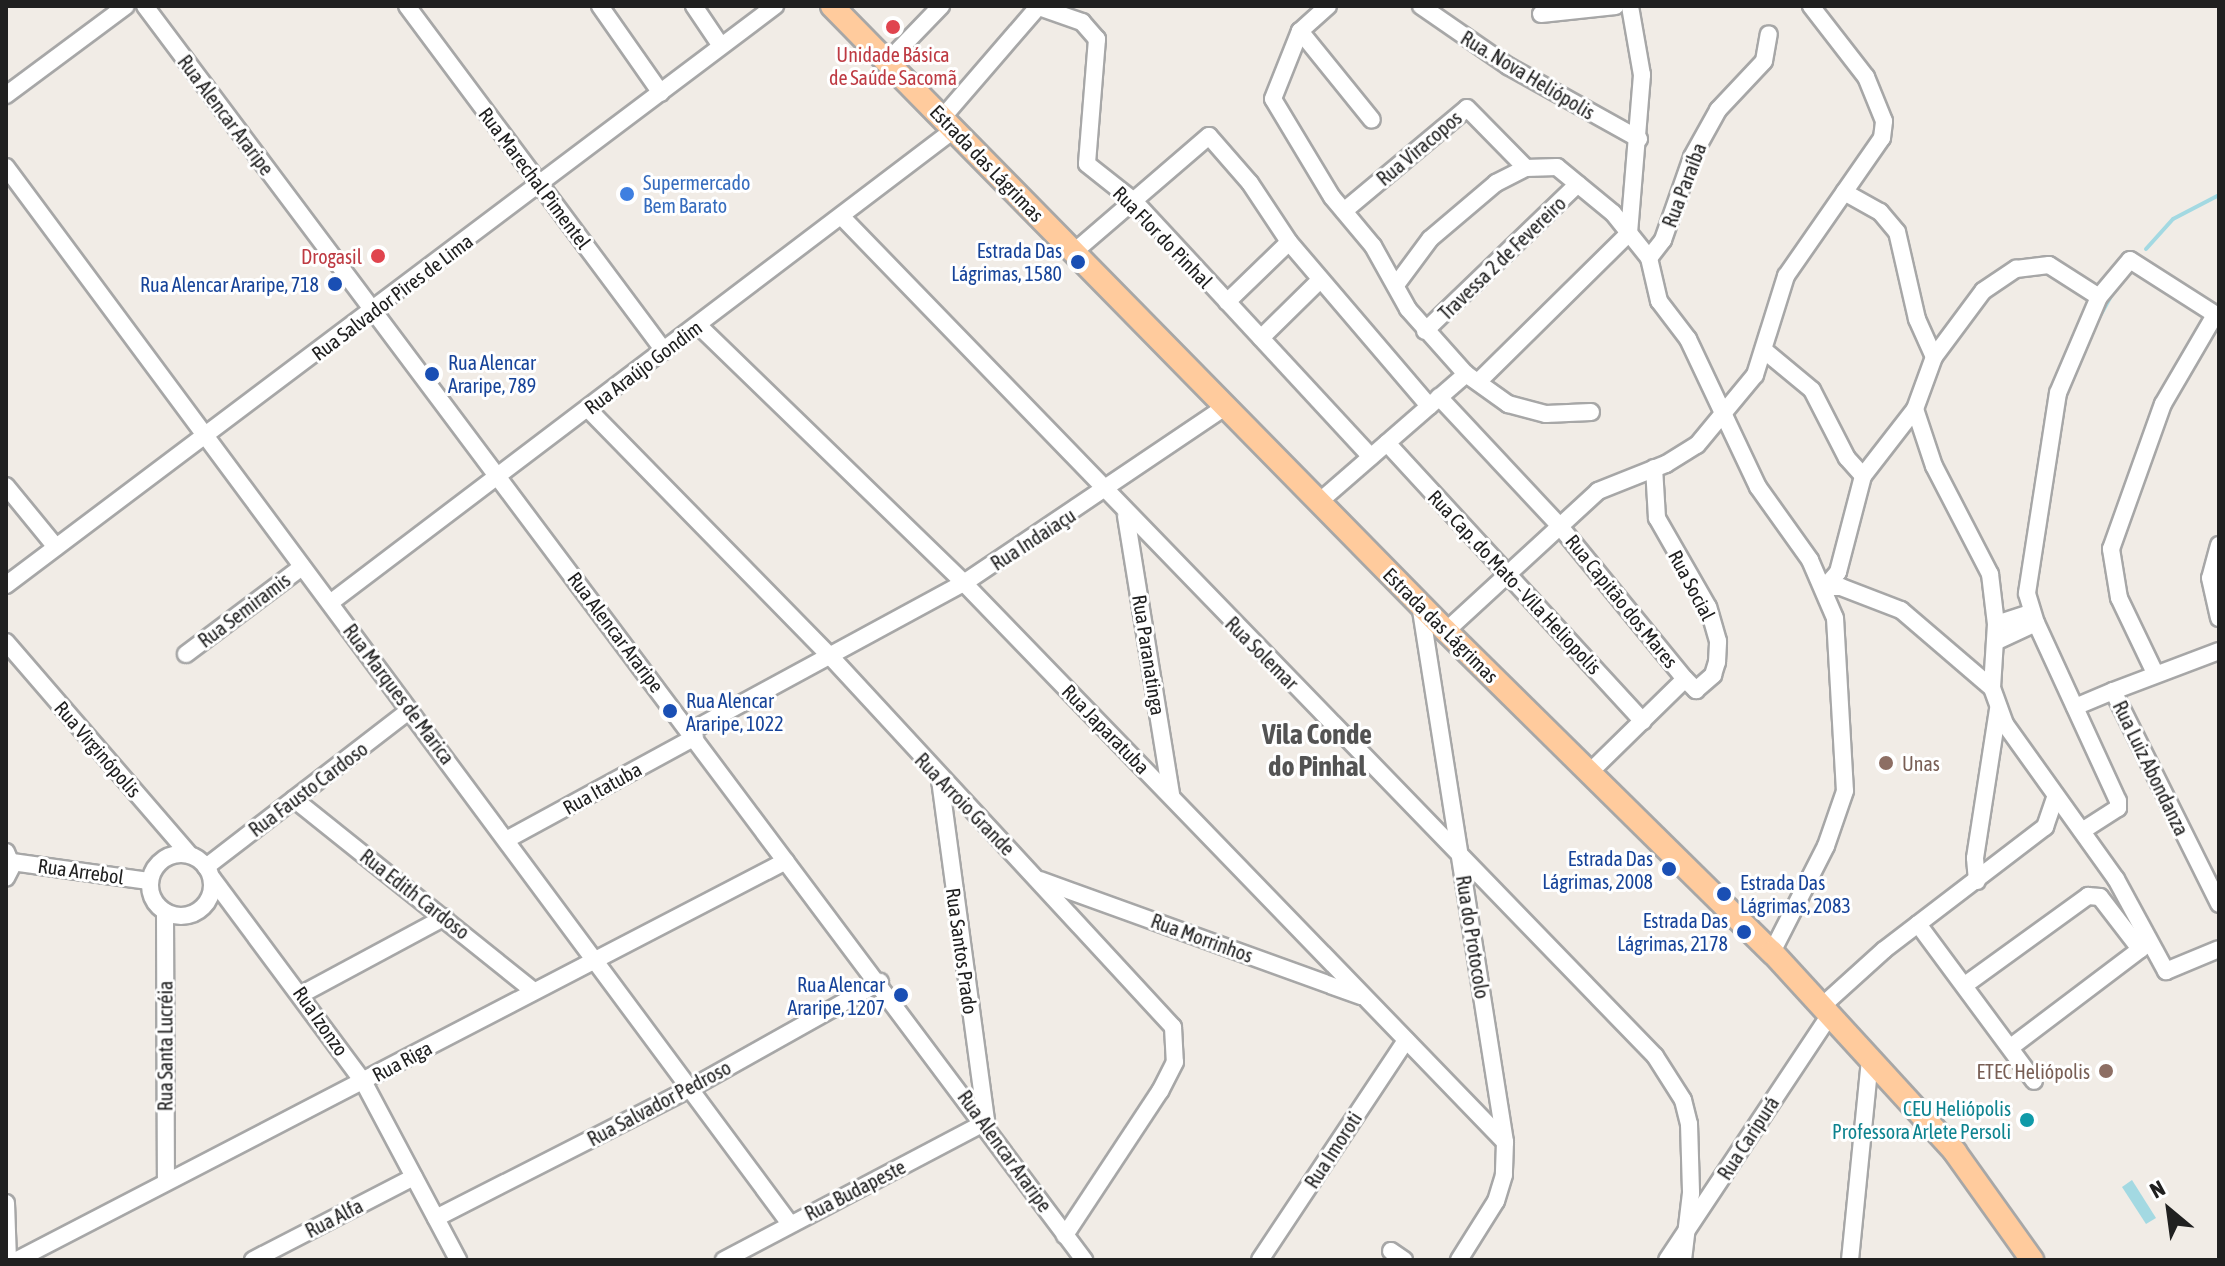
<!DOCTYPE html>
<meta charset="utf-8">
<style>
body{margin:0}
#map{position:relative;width:2225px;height:1266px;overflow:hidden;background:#f1ece6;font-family:"Asap Condensed",sans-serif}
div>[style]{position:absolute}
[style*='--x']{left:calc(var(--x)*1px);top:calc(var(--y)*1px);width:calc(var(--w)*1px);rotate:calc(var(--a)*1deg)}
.water>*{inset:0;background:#a3d9e2}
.stream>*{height:4px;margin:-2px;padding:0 2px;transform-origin:2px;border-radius:2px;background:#a3d9e2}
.roads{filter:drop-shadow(2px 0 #a7a7a7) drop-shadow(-2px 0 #a7a7a7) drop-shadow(0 2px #a7a7a7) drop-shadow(0 -2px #a7a7a7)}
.minor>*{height:16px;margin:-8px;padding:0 8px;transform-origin:8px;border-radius:8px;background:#fff}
.minor>.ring{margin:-8px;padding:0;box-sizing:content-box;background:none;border:16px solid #fff;border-radius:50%}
.major>*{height:22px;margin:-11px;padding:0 11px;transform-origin:11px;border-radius:11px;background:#ffcb9d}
.dots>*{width:22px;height:22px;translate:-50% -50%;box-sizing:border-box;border:4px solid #fff;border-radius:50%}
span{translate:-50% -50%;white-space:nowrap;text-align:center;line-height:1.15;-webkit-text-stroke:6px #fff;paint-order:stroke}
.health-label{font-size:20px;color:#be3a42}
.right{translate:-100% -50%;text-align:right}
.street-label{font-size:20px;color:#202020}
.shop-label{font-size:20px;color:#366cbe}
.left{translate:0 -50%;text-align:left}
.transit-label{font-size:20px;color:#164399}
.education-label{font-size:20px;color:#785e54}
.culture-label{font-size:20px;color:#0d838f}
.district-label{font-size:28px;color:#535353;font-weight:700}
.frame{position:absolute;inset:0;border:8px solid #202020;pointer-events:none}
.north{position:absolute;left:2129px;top:1170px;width:80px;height:80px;-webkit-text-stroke:6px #fff;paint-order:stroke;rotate:331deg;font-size:22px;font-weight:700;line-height:32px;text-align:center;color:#202020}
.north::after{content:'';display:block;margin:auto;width:28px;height:36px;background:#202020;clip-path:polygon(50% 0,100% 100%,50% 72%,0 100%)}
</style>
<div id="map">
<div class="water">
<i style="clip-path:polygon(2132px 1180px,2156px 1218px,2146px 1224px,2122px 1187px)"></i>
</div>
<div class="stream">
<i style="--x:2146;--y:249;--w:40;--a:-48"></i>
<i style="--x:2173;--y:219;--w:52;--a:-27.6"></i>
<i style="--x:2095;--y:325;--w:39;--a:-61"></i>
</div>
<div class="roads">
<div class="minor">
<i style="--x:145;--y:6;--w:1567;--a:53.17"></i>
<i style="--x:407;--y:6;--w:430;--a:53.3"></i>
<i style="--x:600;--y:6;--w:106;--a:55"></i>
<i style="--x:694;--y:6;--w:48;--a:56"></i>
<i style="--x:1036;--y:6;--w:49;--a:19.2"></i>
<i style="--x:1082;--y:22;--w:23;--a:49"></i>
<i style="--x:1097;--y:39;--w:125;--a:94.6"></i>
<i style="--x:1087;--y:164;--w:61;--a:38.4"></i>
<i style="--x:1135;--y:202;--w:347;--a:47.2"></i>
<i style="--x:1328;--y:6;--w:38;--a:138"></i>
<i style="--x:1300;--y:31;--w:73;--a:111.7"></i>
<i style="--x:1273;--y:99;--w:114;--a:59"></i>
<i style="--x:1332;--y:197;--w:64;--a:50.1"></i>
<i style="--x:1373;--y:246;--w:72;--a:60.9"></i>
<i style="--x:1408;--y:309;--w:87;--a:48.3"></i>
<i style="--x:1466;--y:374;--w:52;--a:35.5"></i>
<i style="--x:1508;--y:404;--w:39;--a:15"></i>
<i style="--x:1546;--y:414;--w:45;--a:-2.5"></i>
<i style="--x:1421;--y:6;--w:106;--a:34.6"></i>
<i style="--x:1508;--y:66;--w:150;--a:29.1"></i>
<i style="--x:1541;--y:14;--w:75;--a:-6.1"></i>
<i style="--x:1300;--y:31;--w:114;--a:51"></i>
<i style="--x:887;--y:62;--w:78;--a:-46"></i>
<i style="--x:6;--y:95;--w:149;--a:-36.6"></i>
<i style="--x:943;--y:117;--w:145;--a:-49.2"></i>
<i style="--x:6;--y:167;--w:1316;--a:53.43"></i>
<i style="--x:1344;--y:211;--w:160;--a:-39.9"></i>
<i style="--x:1467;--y:108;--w:84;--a:45.5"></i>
<i style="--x:841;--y:216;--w:1170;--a:45.9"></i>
<i style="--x:1655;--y:1056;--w:52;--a:57.5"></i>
<i style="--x:1683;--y:1100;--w:25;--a:76"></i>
<i style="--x:1689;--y:1124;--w:69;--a:88.3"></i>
<i style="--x:1691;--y:1193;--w:67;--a:96.8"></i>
<i style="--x:1074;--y:252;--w:178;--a:-40.7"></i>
<i style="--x:1209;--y:136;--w:62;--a:48.9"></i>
<i style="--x:1250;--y:183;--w:71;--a:56.5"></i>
<i style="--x:1289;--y:242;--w:216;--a:49.5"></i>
<i style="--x:1649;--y:258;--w:23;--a:-52"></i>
<i style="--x:1663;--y:240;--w:88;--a:-70.7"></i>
<i style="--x:1692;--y:157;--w:54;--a:-61"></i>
<i style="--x:1718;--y:110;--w:67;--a:-46.8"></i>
<i style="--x:1764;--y:61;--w:27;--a:-80"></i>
<i style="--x:1396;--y:285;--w:57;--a:-53.5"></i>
<i style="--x:1430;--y:239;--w:87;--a:-40.3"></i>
<i style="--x:1496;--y:183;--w:34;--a:-27"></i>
<i style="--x:1526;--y:168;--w:31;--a:-2"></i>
<i style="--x:1557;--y:167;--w:72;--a:39.4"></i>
<i style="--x:1613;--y:213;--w:58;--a:51.3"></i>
<i style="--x:1649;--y:258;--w:44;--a:76.9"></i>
<i style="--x:1659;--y:301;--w:48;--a:52.7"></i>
<i style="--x:1688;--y:339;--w:164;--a:64.7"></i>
<i style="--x:1758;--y:487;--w:90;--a:54.5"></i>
<i style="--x:1810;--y:560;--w:63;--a:66.7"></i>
<i style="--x:1835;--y:618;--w:173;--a:86.7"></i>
<i style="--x:1845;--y:791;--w:58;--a:109.1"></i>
<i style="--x:1826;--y:846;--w:119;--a:117"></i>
<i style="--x:1227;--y:302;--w:86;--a:-44.1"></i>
<i style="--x:698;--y:325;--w:371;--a:44.1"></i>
<i style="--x:964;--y:583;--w:778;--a:45.94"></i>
<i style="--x:1425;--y:331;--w:212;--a:-43.9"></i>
<i style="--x:1261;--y:338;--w:83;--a:-44.5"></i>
<i style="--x:1765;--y:351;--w:61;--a:39.7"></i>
<i style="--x:1812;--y:390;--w:76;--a:62.8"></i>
<i style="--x:1847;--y:458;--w:24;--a:48"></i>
<i style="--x:1934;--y:357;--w:82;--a:-53.4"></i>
<i style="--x:1983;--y:291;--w:40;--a:-34"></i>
<i style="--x:2016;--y:269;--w:33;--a:-7"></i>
<i style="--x:2049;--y:265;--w:59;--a:32.6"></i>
<i style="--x:1478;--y:382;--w:212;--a:-44.6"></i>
<i style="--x:1629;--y:233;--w:159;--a:-85.3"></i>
<i style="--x:1642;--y:75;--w:70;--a:-99.9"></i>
<i style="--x:1439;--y:397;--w:174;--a:46.9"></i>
<i style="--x:1558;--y:524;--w:200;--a:50.7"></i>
<i style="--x:588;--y:409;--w:347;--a:45.6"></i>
<i style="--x:831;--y:657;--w:504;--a:47.25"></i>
<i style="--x:1173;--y:1027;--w:35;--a:87"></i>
<i style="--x:1175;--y:1062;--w:33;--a:117"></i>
<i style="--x:1160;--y:1091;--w:173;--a:123.4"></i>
<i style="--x:1915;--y:409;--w:60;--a:71.6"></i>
<i style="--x:1934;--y:466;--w:122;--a:62.6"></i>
<i style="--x:1990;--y:574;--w:50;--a:83.2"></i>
<i style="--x:1996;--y:624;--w:64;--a:93.6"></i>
<i style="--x:1387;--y:443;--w:378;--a:47.4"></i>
<i style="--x:6;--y:486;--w:79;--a:50.7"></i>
<i style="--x:1319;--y:502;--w:195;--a:-41"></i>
<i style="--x:1126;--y:516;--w:283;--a:80.8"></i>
<i style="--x:2219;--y:545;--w:34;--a:105"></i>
<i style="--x:2210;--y:578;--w:41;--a:77.3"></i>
<i style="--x:6;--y:585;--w:963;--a:-36.98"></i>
<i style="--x:1825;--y:587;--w:16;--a:0"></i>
<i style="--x:1841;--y:587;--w:64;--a:21"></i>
<i style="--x:1901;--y:610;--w:120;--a:40.6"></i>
<i style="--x:1992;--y:688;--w:38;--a:70"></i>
<i style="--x:2005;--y:724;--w:191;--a:54.4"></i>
<i style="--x:2116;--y:879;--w:105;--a:61.5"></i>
<i style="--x:2166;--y:971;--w:57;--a:-22.5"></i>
<i style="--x:1825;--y:587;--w:20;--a:-49"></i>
<i style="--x:1838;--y:572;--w:99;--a:-75.4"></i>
<i style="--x:1863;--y:476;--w:85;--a:-52.2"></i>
<i style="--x:1915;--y:409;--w:55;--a:-69.9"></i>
<i style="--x:1934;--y:357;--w:42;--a:-114.1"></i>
<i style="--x:1917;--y:319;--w:89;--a:-102.9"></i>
<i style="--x:1897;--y:232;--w:26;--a:-130"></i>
<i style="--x:1880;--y:212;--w:41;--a:-150.9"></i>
<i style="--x:330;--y:603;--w:784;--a:-37.18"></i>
<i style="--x:1420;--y:604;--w:545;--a:81.02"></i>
<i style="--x:1505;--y:1142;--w:33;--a:92"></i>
<i style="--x:1504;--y:1175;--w:27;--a:107"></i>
<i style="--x:1496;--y:1201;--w:70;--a:122.1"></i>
<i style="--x:1996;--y:624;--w:38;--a:-18"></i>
<i style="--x:1446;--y:631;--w:207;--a:-42.6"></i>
<i style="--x:1598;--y:491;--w:73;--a:-21.7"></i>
<i style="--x:1666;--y:464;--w:36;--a:-32"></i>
<i style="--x:1697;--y:445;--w:91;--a:-50.4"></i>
<i style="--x:1755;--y:375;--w:104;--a:-72.6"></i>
<i style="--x:1786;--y:276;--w:168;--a:-55.2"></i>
<i style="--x:1882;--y:138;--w:17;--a:-83"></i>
<i style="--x:1884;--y:121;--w:48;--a:-112.2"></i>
<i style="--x:1866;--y:77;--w:90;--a:-127.8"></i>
<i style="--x:6;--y:642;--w:281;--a:49.2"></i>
<i style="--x:1995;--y:642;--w:45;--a:-24.9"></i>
<i style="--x:2219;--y:651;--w:113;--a:159.3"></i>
<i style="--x:2113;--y:691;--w:238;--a:63.5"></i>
<i style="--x:186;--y:654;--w:145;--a:-36.9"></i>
<i style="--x:2155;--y:673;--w:83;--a:-115.6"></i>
<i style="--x:2119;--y:598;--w:50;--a:-99.3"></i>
<i style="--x:2111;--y:549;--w:154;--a:-70.3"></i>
<i style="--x:2163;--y:404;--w:103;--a:-59.7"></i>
<i style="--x:2075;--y:707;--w:41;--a:-22.8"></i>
<i style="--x:691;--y:731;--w:311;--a:-28.5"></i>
<i style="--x:964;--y:583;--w:315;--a:-34"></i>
<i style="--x:1589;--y:773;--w:134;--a:-44.4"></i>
<i style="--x:1685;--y:679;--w:16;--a:45"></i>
<i style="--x:1696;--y:690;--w:23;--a:-41"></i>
<i style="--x:1713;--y:675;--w:14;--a:-73"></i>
<i style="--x:1717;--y:662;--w:21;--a:-87"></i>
<i style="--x:1718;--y:641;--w:35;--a:-106"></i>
<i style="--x:1708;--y:607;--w:103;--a:-119.8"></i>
<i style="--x:1657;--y:518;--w:50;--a:-93.4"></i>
<i style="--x:940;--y:780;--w:344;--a:82.3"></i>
<i style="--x:294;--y:799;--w:307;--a:38.7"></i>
<i style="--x:2082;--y:831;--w:43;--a:-32.6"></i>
<i style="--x:2118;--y:808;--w:7;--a:-90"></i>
<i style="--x:2118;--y:801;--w:196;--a:-114.7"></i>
<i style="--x:2036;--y:623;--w:31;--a:-107"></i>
<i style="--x:2027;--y:593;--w:202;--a:-81.2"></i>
<i style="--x:2058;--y:393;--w:104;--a:-66.9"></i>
<i style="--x:2099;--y:297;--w:48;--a:-50"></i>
<i style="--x:2130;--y:260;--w:106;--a:32.6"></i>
<i style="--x:508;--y:839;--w:213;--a:-28.6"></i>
<i style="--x:6;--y:852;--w:15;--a:67"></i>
<i style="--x:12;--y:866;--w:13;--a:117"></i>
<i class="ring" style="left:150px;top:854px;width:46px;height:46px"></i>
<i style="--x:12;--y:862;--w:138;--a:7.9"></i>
<i style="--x:206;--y:867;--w:257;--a:-37.6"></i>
<i style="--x:212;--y:878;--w:253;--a:53.4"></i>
<i style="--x:363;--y:1081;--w:203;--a:62"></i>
<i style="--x:1040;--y:880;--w:341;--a:19.9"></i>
<i style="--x:1977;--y:881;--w:23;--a:-95"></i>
<i style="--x:1975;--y:858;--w:150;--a:-81.2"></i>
<i style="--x:165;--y:912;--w:268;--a:89.8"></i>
<i style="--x:1918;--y:924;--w:195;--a:53.5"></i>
<i style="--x:1965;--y:985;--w:152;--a:-35.9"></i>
<i style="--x:2088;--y:896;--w:12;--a:5"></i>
<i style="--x:2100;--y:897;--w:66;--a:52.4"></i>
<i style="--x:302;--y:994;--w:162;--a:-28.3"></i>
<i style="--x:1821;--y:1007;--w:85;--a:-42.1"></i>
<i style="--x:1884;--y:950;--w:203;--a:-37.4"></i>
<i style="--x:2045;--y:827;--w:31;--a:-71"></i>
<i style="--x:2011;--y:1047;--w:171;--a:-37.1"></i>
<i style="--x:6;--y:1203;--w:57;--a:88"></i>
<i style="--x:436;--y:1218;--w:284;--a:-27"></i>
<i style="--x:689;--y:1089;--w:219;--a:-29.3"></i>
<i style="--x:1391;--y:1251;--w:16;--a:35"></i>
<i style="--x:17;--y:1260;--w:866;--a:-27.42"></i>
<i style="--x:253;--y:1260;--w:181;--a:-27.3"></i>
<i style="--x:724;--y:1260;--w:296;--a:-27.8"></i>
<i style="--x:1260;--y:1260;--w:264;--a:-56.4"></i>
<i style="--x:1667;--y:1260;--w:293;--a:-56.4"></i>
<i style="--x:1850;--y:1260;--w:203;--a:-84.3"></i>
</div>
<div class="major">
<i style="--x:832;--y:6;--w:876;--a:45.51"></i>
<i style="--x:1446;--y:631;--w:458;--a:44.6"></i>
<i style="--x:1772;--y:952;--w:271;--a:47.5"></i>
<i style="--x:1955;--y:1152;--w:133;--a:54.5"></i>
</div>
</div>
<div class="dots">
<i style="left:893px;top:27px;background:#e0444e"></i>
<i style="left:627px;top:194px;background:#3f7fe0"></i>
<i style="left:378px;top:256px;background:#e0444e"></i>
<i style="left:1078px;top:262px;background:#1a4fb4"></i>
<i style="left:335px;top:284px;background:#1a4fb4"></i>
<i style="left:432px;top:374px;background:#1a4fb4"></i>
<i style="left:670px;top:711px;background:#1a4fb4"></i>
<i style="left:1886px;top:763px;background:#8d6e63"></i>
<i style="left:1669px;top:869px;background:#1a4fb4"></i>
<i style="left:1724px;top:894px;background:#1a4fb4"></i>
<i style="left:1744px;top:932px;background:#1a4fb4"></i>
<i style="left:901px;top:995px;background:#1a4fb4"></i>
<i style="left:2106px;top:1071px;background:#8d6e63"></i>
<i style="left:2027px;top:1120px;background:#0f9aa8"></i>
</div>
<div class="health-label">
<span style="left:893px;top:66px">Unidade Básica<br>de Saúde Sacomã</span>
<span class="right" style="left:362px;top:256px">Drogasil</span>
</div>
<div class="street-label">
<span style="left:1528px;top:75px;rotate:31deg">Rua. Nova Heliópolis</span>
<span style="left:226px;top:115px;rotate:53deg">Rua Alencar Araripe</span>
<span style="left:1419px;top:148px;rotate:-40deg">Rua Viracopos</span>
<span style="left:987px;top:163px;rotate:46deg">Estrada das Lágrimas</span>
<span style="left:535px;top:178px;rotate:53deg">Rua Marechal Pimentel</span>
<span style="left:1684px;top:185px;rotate:-69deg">Rua Paraíba</span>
<span style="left:1163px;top:237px;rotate:46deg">Rua Flor do Pinhal</span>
<span style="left:1502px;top:258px;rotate:-44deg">Travessa 2 de Fevereiro</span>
<span style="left:392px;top:297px;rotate:-37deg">Rua Salvador Pires de Lima</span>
<span style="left:643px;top:367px;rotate:-37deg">Rua Araújo Gondim</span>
<span style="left:1033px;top:539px;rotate:-33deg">Rua Indaiaçu</span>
<span style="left:1515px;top:582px;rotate:47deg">Rua Cap. do Mato - Vila Heliopolis</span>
<span style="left:1692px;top:585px;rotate:62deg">Rua Social</span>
<span style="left:1622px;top:601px;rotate:51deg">Rua Capitão dos Mares</span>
<span style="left:244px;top:610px;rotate:-37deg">Rua Semiramis</span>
<span style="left:1441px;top:625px;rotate:45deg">Estrada das Lágrimas</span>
<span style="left:616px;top:632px;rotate:53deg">Rua Alencar Araripe</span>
<span style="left:1262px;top:653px;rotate:45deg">Rua Solemar</span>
<span style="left:1149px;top:655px;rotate:81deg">Rua Paranatinga</span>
<span style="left:399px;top:694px;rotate:53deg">Rua Marques de Marica</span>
<span style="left:1106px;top:729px;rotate:46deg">Rua Japaratuba</span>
<span style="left:98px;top:749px;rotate:49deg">Rua Virginópolis</span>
<span style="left:2151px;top:768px;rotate:64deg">Rua Luiz Abondanza</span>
<span style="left:602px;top:788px;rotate:-29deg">Rua Itatuba</span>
<span style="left:308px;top:789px;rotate:-37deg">Rua Fausto Cardoso</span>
<span style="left:965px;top:804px;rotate:46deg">Rua Arroio Grande</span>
<span style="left:81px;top:871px;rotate:8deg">Rua Arrebol</span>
<span style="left:415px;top:894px;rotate:38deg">Rua Edith Cardoso</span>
<span style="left:1473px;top:937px;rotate:81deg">Rua do Protocolo</span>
<span style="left:1202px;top:938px;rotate:20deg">Rua Morrinhos</span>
<span style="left:962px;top:951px;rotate:82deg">Rua Santos Prado</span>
<span style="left:321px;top:1021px;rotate:55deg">Rua Izonzo</span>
<span style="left:165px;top:1046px;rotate:-90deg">Rua Santa Lucréia</span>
<span style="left:402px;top:1061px;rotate:-28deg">Rua Riga</span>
<span style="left:659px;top:1103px;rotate:-28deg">Rua Salvador Pedroso</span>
<span style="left:1748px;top:1138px;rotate:-57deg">Rua Caripurá</span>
<span style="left:1333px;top:1150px;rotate:-57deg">Rua Imoroti</span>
<span style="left:1005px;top:1151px;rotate:54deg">Rua Alencar Araripe</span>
<span style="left:855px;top:1190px;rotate:-27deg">Rua Budapeste</span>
<span style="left:334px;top:1218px;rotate:-27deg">Rua Alfa</span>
</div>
<div class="shop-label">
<span class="left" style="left:643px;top:194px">Supermercado<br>Bem Barato</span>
</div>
<div class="transit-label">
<span class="right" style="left:1062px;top:262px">Estrada Das<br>Lágrimas, 1580</span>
<span class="right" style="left:319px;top:284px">Rua Alencar Araripe, 718</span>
<span class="left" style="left:448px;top:374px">Rua Alencar<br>Araripe, 789</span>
<span class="left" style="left:686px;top:712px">Rua Alencar<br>Araripe, 1022</span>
<span class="right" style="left:1653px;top:870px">Estrada Das<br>Lágrimas, 2008</span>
<span class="left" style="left:1740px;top:894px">Estrada Das<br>Lágrimas, 2083</span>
<span class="right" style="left:1728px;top:932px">Estrada Das<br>Lágrimas, 2178</span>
<span class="right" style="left:885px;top:996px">Rua Alencar<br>Araripe, 1207</span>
</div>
<div class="education-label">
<span class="left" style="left:1902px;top:763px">Unas</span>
<span class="right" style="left:2090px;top:1071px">ETEC Heliópolis</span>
</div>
<div class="culture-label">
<span class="right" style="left:2011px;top:1120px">CEU Heliópolis<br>Professora Arlete Persoli</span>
</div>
<div class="district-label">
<span style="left:1317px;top:750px">Vila Conde<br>do Pinhal</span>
</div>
<div class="frame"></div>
<div class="north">N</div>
</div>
